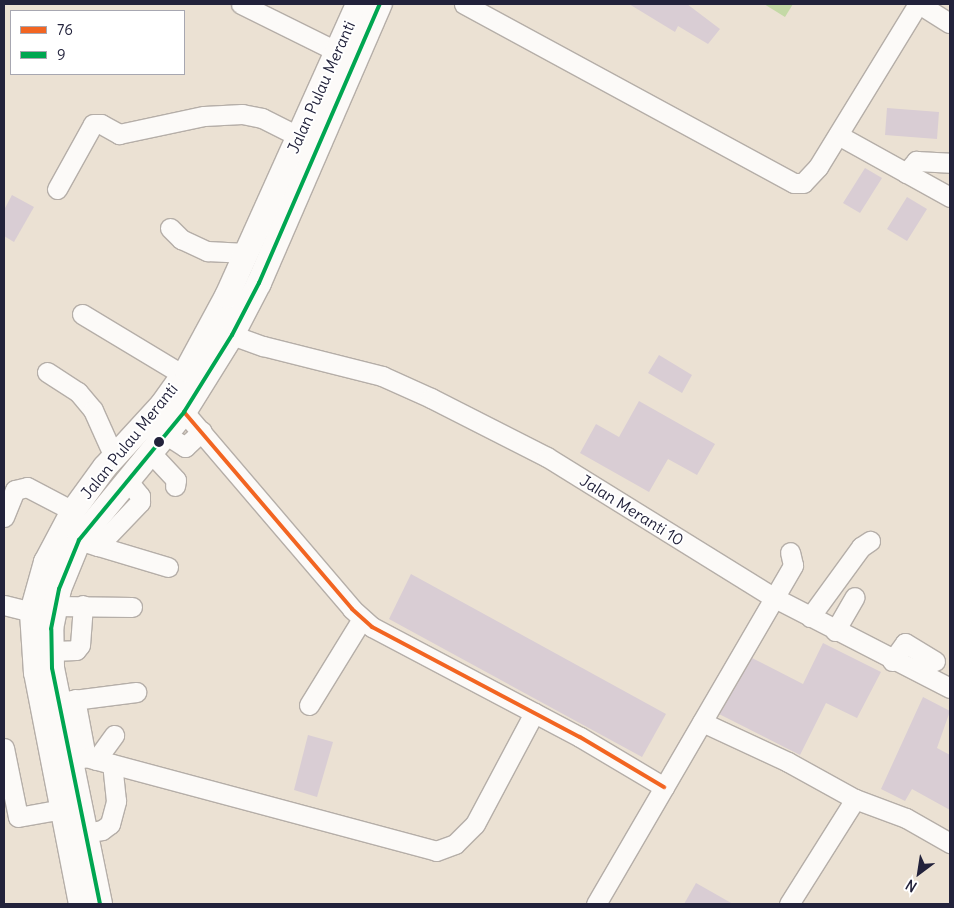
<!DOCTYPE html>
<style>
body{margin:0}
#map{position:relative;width:954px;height:908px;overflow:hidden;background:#ebe1d3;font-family:Delius,sans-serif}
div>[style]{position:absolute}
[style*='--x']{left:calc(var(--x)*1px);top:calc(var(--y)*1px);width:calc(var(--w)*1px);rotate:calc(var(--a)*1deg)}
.green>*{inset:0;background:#c4d9a6}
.building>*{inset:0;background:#d9cdd4}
.roads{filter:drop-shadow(1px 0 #b5aea8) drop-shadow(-1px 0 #b5aea8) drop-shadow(0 1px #b5aea8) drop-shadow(0 -1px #b5aea8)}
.minor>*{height:19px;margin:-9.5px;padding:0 9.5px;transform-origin:9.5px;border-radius:9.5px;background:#fcfaf8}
.major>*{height:24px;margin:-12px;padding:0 12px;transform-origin:12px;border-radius:12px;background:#fcfaf8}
.bus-1>*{height:4px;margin:-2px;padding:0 2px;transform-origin:2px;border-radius:2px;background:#f26522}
.bus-2>*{height:4px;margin:-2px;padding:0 2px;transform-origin:2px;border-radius:2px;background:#00a651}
.dots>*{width:14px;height:14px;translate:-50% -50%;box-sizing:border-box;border:2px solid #fff;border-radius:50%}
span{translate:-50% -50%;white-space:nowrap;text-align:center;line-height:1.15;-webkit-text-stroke:4px #fff;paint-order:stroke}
.street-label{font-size:16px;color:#22223b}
.frame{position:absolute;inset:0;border:5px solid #22223b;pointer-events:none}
.legend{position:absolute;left:10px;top:10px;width:175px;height:65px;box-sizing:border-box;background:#fff;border:1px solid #a7a7b1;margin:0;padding:6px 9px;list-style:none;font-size:15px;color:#22223b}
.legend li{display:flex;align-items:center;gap:10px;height:25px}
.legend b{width:25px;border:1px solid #a7a7b1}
.north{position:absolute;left:894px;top:848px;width:50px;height:50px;-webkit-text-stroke:4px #fff;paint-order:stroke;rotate:211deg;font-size:14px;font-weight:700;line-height:20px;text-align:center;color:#22223b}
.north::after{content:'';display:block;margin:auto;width:18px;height:22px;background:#22223b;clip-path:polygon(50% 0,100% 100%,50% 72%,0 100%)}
</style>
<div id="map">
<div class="green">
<i style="clip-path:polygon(764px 4px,793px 4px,785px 17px)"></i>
</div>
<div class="building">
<i style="clip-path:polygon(629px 4px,687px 4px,720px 29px,708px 44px,678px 26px,675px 32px)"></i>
<i style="clip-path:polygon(887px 108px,939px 112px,937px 139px,885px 135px)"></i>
<i style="clip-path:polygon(865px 168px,882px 178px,860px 213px,843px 203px)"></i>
<i style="clip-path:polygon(12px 195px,34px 207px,14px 242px,4px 236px,4px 210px)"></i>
<i style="clip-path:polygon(907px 197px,927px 209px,907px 241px,887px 229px)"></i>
<i style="clip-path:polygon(659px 355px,692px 375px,682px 393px,648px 373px)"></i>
<i style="clip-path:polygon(639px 401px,715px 444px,697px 475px,668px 459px,649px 492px,580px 453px,596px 424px,619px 437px)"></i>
<i style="clip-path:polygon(411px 574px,666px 714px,642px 757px,389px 619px)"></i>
<i style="clip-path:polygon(823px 643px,881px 672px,857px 718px,826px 703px,800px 755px,719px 714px,752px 658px,803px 684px)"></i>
<i style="clip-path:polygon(923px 697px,950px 711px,937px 748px,950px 755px,950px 810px,912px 789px,905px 801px,881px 789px)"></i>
<i style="clip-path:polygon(308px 735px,333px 742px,317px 797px,294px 790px)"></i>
<i style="clip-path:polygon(696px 883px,733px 904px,684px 904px)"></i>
</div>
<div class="roads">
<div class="minor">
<i style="--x:241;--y:4;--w:106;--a:26.3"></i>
<i style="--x:464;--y:4;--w:375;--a:28.5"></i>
<i style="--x:794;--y:183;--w:9;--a:0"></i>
<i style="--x:803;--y:183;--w:22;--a:-47"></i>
<i style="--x:818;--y:167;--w:191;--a:-58.5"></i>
<i style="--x:919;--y:4;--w:36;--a:32"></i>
<i style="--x:838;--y:135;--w:128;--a:29"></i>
<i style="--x:906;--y:173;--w:16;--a:-50"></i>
<i style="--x:916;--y:161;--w:34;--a:3"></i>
<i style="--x:57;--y:189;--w:74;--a:-61"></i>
<i style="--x:93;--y:124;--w:8;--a:0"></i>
<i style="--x:101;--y:124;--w:21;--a:29"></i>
<i style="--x:119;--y:134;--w:87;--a:-12"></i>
<i style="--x:204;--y:116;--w:38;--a:-3"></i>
<i style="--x:242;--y:114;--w:20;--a:11"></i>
<i style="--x:262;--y:118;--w:40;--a:26.6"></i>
<i style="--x:170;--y:228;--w:16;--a:45"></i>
<i style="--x:181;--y:239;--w:29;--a:25"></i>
<i style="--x:207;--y:251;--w:39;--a:3"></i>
<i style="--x:82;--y:314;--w:118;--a:31.1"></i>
<i style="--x:232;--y:335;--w:33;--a:20"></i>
<i style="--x:263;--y:346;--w:123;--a:14.1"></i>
<i style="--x:382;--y:376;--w:54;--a:24.2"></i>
<i style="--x:431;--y:398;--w:130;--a:27"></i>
<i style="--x:547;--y:457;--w:266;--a:31.8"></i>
<i style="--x:773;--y:597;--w:199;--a:27.2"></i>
<i style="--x:47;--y:372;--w:37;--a:33"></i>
<i style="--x:78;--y:392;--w:23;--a:50"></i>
<i style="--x:93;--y:410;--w:51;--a:65.9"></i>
<i style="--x:184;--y:412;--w:259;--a:49.5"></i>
<i style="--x:352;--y:609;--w:27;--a:42"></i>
<i style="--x:372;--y:627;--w:235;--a:27.9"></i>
<i style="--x:580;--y:737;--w:98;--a:30.8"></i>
<i style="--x:165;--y:434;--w:24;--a:33"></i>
<i style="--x:185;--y:447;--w:23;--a:-43"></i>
<i style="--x:150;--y:452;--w:38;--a:47"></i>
<i style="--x:176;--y:480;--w:6;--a:99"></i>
<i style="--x:4;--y:517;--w:29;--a:-68"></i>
<i style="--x:15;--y:490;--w:12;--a:-14"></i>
<i style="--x:27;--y:487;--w:52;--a:27.6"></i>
<i style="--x:79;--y:540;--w:20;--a:18"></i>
<i style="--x:98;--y:546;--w:61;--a:-46.3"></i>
<i style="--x:140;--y:502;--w:6;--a:-90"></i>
<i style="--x:140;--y:496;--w:22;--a:-129"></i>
<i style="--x:98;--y:546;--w:73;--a:16.7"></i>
<i style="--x:4;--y:605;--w:29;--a:14"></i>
<i style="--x:54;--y:606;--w:78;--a:0.7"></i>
<i style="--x:810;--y:617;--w:87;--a:-53.9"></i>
<i style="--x:861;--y:547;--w:11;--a:-34"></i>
<i style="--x:835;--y:631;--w:39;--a:-60"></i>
<i style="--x:51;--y:651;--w:25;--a:-2"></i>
<i style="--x:76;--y:650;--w:6;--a:-51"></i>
<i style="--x:80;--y:645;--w:40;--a:-85.7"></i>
<i style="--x:892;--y:661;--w:22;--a:-54"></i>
<i style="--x:905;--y:643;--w:35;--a:31"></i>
<i style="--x:75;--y:699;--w:59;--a:79.3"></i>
<i style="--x:58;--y:702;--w:79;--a:-7.3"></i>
<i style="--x:309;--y:705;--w:101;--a:-58.4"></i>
<i style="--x:702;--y:722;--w:95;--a:24.9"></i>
<i style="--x:788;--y:762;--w:77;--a:28.9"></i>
<i style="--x:855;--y:799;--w:54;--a:20.4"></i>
<i style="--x:906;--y:818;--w:51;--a:29.6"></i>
<i style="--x:4;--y:748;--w:70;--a:78.5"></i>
<i style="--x:18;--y:817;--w:46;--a:-10.1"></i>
<i style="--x:96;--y:760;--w:31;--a:-54"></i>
<i style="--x:69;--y:761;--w:17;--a:-13"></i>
<i style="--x:86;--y:757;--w:362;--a:15"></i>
<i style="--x:436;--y:851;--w:20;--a:-20"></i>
<i style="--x:455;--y:844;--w:28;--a:-45"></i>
<i style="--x:475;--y:824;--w:126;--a:-62"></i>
<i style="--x:85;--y:833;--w:17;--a:-10"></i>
<i style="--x:102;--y:830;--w:10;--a:-37"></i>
<i style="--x:110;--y:824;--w:24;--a:-75"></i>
<i style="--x:116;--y:801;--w:37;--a:-96"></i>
<i style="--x:596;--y:904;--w:392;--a:-59.8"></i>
<i style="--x:793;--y:565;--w:13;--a:-103"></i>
<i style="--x:789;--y:904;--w:124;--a:-57.8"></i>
</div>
<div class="major">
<i style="--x:81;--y:904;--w:235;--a:-101"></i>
<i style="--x:36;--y:673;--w:61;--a:-93.8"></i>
<i style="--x:32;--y:612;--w:52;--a:-74.4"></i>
<i style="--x:46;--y:562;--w:58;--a:-62.1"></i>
<i style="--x:73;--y:511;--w:54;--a:-54"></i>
<i style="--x:105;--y:467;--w:84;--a:-47.4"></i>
<i style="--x:162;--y:405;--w:43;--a:-54.5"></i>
<i style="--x:187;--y:370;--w:84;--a:-61.6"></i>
<i style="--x:227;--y:296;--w:320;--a:-65.8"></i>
<i style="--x:100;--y:904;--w:241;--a:-101.5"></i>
<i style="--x:52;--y:668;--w:39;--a:-91"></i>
<i style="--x:51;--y:629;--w:41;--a:-78.7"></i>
<i style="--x:59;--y:589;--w:53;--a:-67.8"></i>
<i style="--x:79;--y:540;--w:166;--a:-50.6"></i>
<i style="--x:184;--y:412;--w:91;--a:-58.1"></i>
<i style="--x:232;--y:335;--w:59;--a:-62.6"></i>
<i style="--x:259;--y:283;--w:304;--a:-66.6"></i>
</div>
</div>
<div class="bus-1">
<i style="--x:184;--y:412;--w:259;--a:49.5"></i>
<i style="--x:352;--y:609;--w:27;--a:42"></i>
<i style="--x:372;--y:627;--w:235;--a:27.9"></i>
<i style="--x:580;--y:737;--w:98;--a:30.8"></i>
</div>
<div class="bus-2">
<i style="--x:100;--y:904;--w:241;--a:-101.5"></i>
<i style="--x:52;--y:668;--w:39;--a:-91"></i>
<i style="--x:51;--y:629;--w:41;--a:-78.7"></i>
<i style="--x:59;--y:589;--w:53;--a:-67.8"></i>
<i style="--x:79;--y:540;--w:166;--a:-50.6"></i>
<i style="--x:184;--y:412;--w:91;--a:-58.1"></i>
<i style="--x:232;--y:335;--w:59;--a:-62.6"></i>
<i style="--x:259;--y:283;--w:304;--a:-66.6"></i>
</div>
<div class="dots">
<i style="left:159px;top:442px;background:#22223b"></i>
</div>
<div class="street-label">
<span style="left:321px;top:87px;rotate:-66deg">Jalan Pulau Meranti</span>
<span style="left:129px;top:441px;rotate:-51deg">Jalan Pulau Meranti</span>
<span style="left:632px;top:510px;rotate:32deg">Jalan Meranti 10</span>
</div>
<div class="frame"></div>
<ul class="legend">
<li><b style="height:6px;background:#f26522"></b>76</li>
<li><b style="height:6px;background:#00a651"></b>9</li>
</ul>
<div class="north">N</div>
</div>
